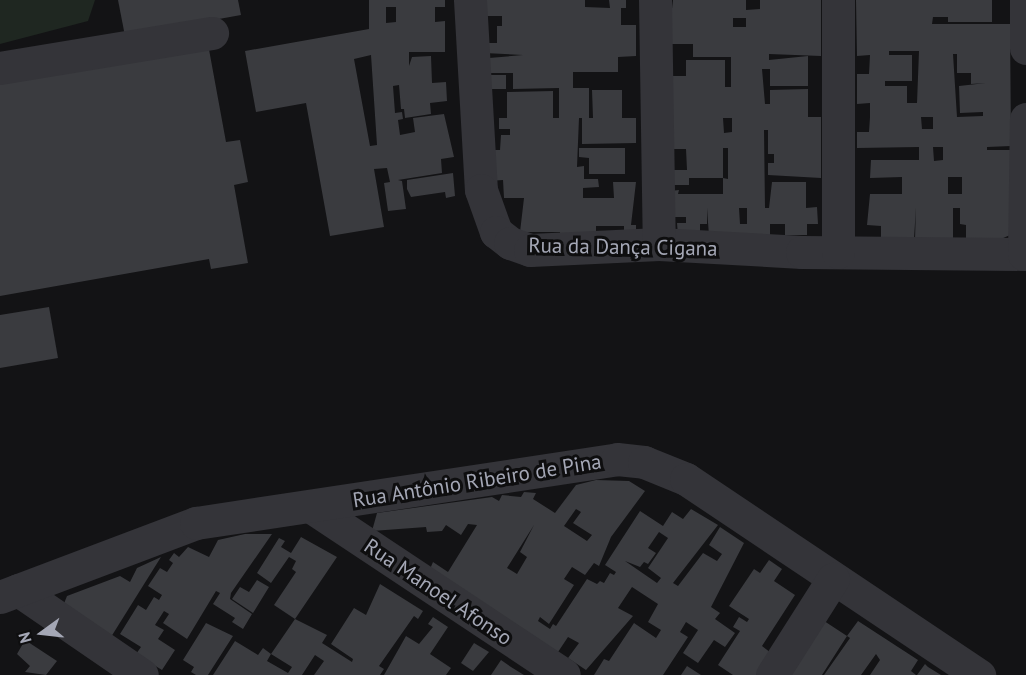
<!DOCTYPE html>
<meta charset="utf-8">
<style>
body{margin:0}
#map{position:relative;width:1026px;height:675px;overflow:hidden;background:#131315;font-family:"PT Sans",sans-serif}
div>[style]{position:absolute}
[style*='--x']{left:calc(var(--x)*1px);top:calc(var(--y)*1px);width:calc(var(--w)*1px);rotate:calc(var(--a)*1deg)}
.green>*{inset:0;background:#1f2721}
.building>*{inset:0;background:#3a3b3f}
.minor>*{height:33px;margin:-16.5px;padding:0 16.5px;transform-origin:16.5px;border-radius:16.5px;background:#343439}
span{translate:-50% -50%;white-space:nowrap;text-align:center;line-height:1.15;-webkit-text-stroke:6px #0e0e0f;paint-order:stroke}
.street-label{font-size:21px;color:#a4a7b5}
.north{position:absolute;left:12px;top:603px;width:60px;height:60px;-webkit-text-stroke:4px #0e0e0f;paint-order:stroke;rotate:255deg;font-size:16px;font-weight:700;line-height:24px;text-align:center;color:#a4a7b5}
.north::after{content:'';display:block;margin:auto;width:21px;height:27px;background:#a4a7b5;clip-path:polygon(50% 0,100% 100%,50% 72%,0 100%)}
</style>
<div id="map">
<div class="green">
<i style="clip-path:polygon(0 0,95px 0,88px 21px,0 44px)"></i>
</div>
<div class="building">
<i style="clip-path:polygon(118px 0,238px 0,241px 15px,125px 36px)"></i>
<i style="clip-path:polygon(evenodd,369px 0,445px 0,445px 7px,435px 7px,435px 22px,445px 21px,445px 52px,409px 52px,409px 66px,412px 57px,431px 56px,432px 83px,446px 82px,447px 101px,430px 103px,431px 114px,405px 118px,404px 109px,401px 109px,399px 85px,393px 86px,395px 113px,402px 112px,403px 119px,398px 120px,400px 135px,415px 132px,413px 118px,444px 114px,454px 157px,441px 159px,442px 173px,398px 180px,402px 181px,406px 209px,388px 211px,384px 183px,390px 182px,387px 168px,374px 169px,384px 227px,330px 236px,306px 103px,256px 112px,245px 51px,369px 29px,369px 0,386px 7px,396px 7px,396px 22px,386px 23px,386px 7px,369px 0,371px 55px,377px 145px,370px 146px,354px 59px,371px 55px)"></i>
<i style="clip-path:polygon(483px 0,585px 0,585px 7px,610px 8px,609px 0,626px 0,626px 8px,621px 8px,621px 25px,636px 25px,636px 56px,618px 57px,618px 72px,573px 72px,573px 88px,589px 88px,589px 118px,593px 118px,592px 90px,622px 90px,622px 118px,636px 118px,636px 143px,582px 144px,582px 118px,579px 118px,577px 167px,584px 166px,584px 179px,598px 179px,599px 187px,583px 188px,583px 198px,614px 198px,613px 182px,636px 182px,631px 225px,636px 225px,636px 237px,624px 237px,624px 226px,596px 226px,596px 238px,560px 239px,560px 232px,520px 232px,524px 198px,504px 198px,503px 180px,489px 181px,487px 150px,500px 150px,501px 135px,510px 135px,510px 129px,499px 129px,499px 118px,507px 118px,507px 92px,553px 91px,553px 118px,559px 118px,559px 88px,513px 89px,513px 73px,489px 73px,489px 58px,523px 55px,484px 53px,483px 43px,497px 43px,497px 26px,502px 26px,502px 16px,483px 16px)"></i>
<i style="clip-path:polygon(evenodd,673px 0,746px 0,746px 10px,760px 9px,760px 0,821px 0,821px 56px,769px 54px,769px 60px,808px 56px,808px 86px,770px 86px,770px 69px,762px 69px,765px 104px,770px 104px,770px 90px,808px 89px,808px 117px,821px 117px,821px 178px,768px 175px,768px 163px,774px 163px,774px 154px,768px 154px,768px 130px,764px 130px,765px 208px,769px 208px,772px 182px,806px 182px,806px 208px,817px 207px,818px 224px,807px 224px,807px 235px,785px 235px,785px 224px,770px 224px,770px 237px,709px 236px,707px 208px,707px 224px,700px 224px,700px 236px,678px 236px,677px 223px,686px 223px,686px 217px,673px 217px,670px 191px,679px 190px,678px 194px,723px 194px,723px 178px,689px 178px,689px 185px,669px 185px,669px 170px,687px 170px,686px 149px,669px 149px,668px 76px,686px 76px,686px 60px,725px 60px,725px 87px,731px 87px,731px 57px,693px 57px,693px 44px,668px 44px,673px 0,733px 18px,746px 18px,746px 27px,733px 27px,733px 18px,673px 0,723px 118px,732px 118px,732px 132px,724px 133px,723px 118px,673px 0,723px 148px,728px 148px,728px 179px,723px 178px,723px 148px,673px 0,739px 208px,747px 208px,747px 224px,740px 224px,739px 208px)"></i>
<i style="clip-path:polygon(evenodd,856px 0,992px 0,992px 22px,948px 22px,948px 17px,933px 17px,932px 24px,1010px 24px,1011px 146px,987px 147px,987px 150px,1011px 150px,1010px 235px,1001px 239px,966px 239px,966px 225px,960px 224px,960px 208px,953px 208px,953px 239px,915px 239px,916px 207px,914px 239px,881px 237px,881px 226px,867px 225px,870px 194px,902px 194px,902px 177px,870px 178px,871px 160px,919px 160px,919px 147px,857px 148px,857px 132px,869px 132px,870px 117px,870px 103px,857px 104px,857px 74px,869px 74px,870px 55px,857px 56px,856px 0,889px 51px,919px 51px,917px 103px,907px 103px,907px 86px,885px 86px,885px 81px,912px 81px,912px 55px,889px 55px,889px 51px,856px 0,953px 54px,957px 54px,957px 73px,971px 73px,971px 84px,986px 83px,959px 86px,960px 113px,983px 112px,983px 116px,957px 117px,953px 54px,856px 0,921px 117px,933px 117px,933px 129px,922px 129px,921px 117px,856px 0,933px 147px,943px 147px,943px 160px,934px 161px,933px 147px,856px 0,948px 177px,962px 177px,962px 194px,948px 194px,948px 177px)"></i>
<i style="clip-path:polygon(208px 44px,226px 142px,240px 140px,248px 182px,234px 185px,248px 263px,211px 269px,209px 259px,0 296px,0 81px)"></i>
<i style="clip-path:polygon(484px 75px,506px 75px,506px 89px,485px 89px)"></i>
<i style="clip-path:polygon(579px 148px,625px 148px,625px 174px,589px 174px,589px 158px,579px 157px)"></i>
<i style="clip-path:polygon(453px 173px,455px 196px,446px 198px,445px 192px,411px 197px,407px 189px,407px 180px)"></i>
<i style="clip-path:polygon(49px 307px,58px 358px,0 368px,0 315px)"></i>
<i style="clip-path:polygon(evenodd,596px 480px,629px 481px,645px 491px,611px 537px,599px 566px,594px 563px,585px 575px,572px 567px,564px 579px,574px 585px,549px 624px,540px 617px,538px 621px,550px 629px,553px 624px,556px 626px,587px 579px,597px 584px,600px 581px,604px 583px,610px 573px,614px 575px,616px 572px,605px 565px,640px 511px,663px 526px,672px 512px,683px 519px,691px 509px,718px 525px,673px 583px,678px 586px,703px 553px,717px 561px,722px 554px,709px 545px,720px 527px,744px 543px,711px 607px,720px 613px,715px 619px,735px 633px,725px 647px,714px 640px,698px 663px,683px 653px,698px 630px,686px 622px,680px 632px,688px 637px,663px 675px,594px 675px,604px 659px,609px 661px,634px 623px,656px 638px,661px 630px,648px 622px,658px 604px,632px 587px,618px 608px,633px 616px,586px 670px,568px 658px,579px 643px,568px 637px,558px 652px,430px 569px,433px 562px,448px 572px,477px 525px,468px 524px,461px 535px,446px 525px,442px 531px,427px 532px,426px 527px,372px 531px,377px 513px,492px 497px,499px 501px,502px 495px,521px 497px,524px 492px,536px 493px,533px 499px,555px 513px,576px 485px,596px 480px,576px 509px,581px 512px,573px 523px,592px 535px,587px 541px,564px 526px,576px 509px,596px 480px,534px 525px,520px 552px,527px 557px,517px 574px,507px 568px,534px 525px,596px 480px,659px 532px,668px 538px,648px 568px,661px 578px,657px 583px,625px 561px,640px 567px,644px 562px,648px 564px,656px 553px,648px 548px,659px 532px)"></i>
<i style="clip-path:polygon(245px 534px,272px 534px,231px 593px,230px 599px,252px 614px,243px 629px,232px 622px,235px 618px,213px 604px,220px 593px,216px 591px,187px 639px,163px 623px,169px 614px,164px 611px,155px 625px,164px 630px,158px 639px,175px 650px,162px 670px,136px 654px,141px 647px,120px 634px,138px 605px,146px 610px,154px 597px,159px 600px,162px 595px,148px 586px,160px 568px,167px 572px,173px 563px,169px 560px,174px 553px,179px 557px,188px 547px,209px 557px,218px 540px)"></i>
<i style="clip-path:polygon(301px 537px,337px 557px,295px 619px,274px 605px,296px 572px,292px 569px,296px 561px,289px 557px,271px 583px,257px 573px,279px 538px,285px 541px,281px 547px,291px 553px)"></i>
<i style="clip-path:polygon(161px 557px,111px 637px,63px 606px,67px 596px,120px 576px,130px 582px,137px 568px)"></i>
<i style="clip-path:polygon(769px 560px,782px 569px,774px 581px,795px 595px,762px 646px,771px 653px,757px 675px,733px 675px,718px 665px,740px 631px,733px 627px,739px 617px,747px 622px,749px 619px,729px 606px,754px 569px,760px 573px)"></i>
<i style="clip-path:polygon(257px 580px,269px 587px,253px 613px,232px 599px,240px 587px,249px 592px)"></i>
<i style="clip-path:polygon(380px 584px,423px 611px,418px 619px,414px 616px,379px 666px,384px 669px,380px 675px,314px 675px,324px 661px,315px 655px,302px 675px,213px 675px,235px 641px,258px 655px,263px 648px,271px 654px,267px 661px,288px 673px,292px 667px,271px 654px,295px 619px,327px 635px,322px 643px,352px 662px,353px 659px,331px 644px,354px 608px,366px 615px)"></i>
<i style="clip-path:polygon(815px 615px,847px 636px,858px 621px,918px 660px,911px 671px,916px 675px,870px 675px,880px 660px,876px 654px,861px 675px,824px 675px,850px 638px,847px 636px,822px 675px,776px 675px)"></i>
<i style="clip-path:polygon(433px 617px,448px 627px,430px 654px,451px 668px,446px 675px,384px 675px,406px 636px,419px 644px,433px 627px,428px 624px)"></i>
<i style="clip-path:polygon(206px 623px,233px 636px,208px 675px,196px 675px,191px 672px,194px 667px,183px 660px)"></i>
<i style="clip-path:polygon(25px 640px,57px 661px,46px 675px,25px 672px,30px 666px,17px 654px)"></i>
<i style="clip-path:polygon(474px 643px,489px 652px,473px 671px,461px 663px)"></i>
<i style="clip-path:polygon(501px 660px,511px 667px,524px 675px,491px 675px)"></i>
<i style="clip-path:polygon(925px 664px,928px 667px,941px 675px,917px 675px)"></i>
<i style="clip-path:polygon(687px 666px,701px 675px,681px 675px)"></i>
</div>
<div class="minor">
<i style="--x:470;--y:0;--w:190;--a:86.7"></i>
<i style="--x:481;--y:190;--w:45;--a:70.3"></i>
<i style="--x:496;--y:232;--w:18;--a:38"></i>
<i style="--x:510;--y:243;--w:21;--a:19"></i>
<i style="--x:530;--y:250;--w:129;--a:-2.7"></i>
<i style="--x:659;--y:244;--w:143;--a:3.2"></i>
<i style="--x:802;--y:252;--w:224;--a:0.5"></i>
<i style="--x:655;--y:0;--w:244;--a:89.1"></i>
<i style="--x:1026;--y:0;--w:48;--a:90"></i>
<i style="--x:0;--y:68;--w:215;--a:-9.4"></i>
<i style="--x:838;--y:252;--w:252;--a:-90"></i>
<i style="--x:1024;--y:254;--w:135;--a:-89.2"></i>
<i style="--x:313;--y:508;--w:301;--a:33.6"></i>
<i style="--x:18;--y:590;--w:150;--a:34.4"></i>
<i style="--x:0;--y:597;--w:210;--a:-20.7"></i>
<i style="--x:196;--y:523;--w:426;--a:-8.6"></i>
<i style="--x:617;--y:459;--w:27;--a:6"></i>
<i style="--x:644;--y:462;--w:45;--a:22"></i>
<i style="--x:686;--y:479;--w:353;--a:33.8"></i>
<i style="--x:772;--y:675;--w:114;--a:-57.6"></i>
</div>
<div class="street-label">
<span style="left:623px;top:247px;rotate:1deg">Rua da Dança Cigana</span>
<span style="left:477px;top:481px;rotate:-9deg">Rua Antônio Ribeiro de Pina</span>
<span style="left:438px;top:592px;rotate:34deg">Rua Manoel Afonso</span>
</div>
<div class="north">N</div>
</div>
